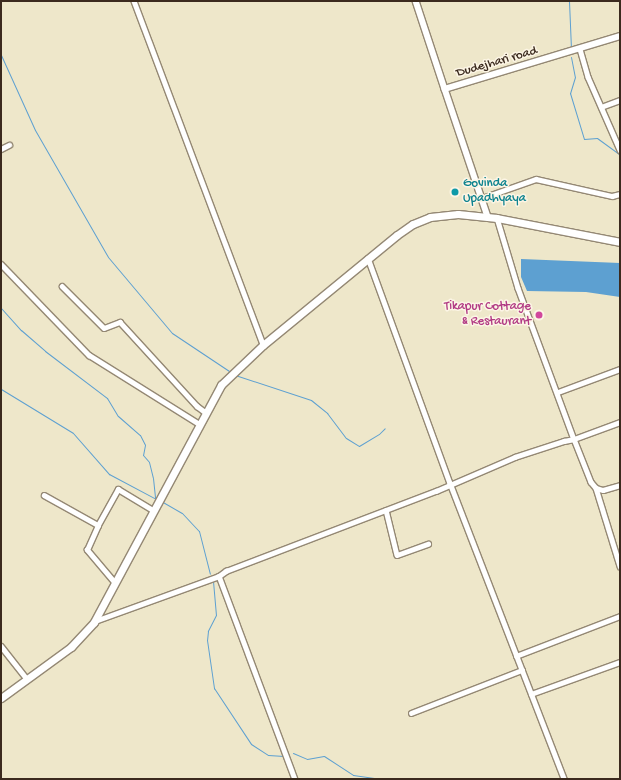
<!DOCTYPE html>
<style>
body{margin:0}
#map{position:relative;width:621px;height:780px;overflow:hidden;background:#eee7ca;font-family:"Gochi Hand",sans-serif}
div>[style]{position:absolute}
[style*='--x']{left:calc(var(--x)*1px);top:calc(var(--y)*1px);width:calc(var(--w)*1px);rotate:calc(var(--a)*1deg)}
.water>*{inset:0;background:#5da0d1}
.stream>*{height:1px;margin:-0.5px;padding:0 0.5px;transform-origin:0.5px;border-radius:0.5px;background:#5da0d1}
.roads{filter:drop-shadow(1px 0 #948874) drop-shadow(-1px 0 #948874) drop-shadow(0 1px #948874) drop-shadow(0 -1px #948874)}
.minor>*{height:4.5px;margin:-2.25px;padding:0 2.25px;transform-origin:2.25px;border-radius:2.25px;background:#fff}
.tertiary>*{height:5.5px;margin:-2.75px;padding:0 2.75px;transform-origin:2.75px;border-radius:2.75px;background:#fff}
.primary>*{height:7px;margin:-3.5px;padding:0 3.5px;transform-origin:3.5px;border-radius:3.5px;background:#fff}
.dots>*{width:11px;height:11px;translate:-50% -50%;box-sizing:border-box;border:2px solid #fcf5e5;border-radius:50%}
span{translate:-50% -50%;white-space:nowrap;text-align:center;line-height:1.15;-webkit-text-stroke:3px #fcf5e5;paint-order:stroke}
.street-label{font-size:13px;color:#3b2a1e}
.culture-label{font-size:13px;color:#0d838f}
.left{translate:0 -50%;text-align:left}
.hotel-label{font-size:13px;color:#b23c85}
.right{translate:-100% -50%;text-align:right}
.frame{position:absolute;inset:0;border:2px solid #3b2a1e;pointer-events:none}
</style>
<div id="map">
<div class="water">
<i style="clip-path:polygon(521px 259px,620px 263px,620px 297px,586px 292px,527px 291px,521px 277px)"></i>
</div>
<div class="stream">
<i style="--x:569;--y:1;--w:47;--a:87.6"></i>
<i style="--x:1;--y:55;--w:82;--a:65.6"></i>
<i style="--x:35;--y:130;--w:146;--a:60.1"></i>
<i style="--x:108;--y:257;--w:99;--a:49.9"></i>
<i style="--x:172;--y:333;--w:69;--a:33.7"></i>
<i style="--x:571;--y:57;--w:20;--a:79"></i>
<i style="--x:575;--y:77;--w:17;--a:107"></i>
<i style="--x:570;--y:93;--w:48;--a:73.1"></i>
<i style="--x:584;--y:139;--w:13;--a:-4"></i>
<i style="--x:597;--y:138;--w:29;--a:36"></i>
<i style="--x:1;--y:308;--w:30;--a:48"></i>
<i style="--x:21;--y:330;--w:32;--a:41"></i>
<i style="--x:45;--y:351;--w:78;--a:37.2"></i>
<i style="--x:107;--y:398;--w:21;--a:59"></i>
<i style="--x:118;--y:416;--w:29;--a:41"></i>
<i style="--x:140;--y:435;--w:11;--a:63"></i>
<i style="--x:145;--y:445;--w:10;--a:101"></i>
<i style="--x:143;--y:455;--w:9;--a:49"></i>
<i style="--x:149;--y:462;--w:16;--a:76"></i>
<i style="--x:153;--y:478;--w:20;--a:84"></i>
<i style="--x:235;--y:375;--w:80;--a:18.2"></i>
<i style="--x:311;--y:400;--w:21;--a:39"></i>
<i style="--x:327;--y:413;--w:31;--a:53"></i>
<i style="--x:346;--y:438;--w:15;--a:32"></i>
<i style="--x:359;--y:446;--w:23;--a:-31"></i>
<i style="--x:379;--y:434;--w:8;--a:-45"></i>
<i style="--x:1;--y:389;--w:84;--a:31.4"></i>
<i style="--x:73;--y:433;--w:55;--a:48.7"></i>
<i style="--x:109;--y:474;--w:53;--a:28"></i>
<i style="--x:161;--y:501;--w:24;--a:30"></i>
<i style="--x:182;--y:513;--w:25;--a:47"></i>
<i style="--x:199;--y:531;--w:44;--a:75.7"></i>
<i style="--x:213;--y:581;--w:34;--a:85"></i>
<i style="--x:216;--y:615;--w:18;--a:117"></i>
<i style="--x:208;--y:631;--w:9;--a:96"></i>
<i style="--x:207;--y:640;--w:49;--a:81.7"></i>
<i style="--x:214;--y:688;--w:67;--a:56.5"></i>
<i style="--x:251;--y:744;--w:20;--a:33"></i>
<i style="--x:268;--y:755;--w:16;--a:4"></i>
<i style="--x:293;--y:753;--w:15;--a:23"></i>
<i style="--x:307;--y:759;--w:17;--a:-10"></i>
<i style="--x:324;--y:756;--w:35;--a:33"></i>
<i style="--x:353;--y:775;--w:30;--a:8"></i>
</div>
<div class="roads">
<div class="minor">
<i style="--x:134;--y:1;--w:367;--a:69.4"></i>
<i style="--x:580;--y:49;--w:29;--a:74"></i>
<i style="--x:588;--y:77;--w:80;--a:66.3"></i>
<i style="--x:601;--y:107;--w:20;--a:-20"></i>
<i style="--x:1;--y:149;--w:9;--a:-27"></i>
<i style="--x:482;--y:198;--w:57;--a:-19.4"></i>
<i style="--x:536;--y:179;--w:78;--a:12.6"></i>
<i style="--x:612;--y:196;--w:8;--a:-14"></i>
<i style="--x:497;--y:218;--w:73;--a:73.3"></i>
<i style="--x:518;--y:288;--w:161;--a:69.7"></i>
<i style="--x:574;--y:439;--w:49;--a:-20.3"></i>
<i style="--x:368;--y:258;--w:239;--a:70"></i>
<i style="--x:450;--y:483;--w:317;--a:68.9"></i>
<i style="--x:1;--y:264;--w:127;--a:46"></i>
<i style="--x:89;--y:355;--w:128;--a:32"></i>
<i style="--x:62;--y:286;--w:59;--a:45"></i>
<i style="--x:104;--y:328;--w:17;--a:-21"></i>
<i style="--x:120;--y:322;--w:114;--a:47.5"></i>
<i style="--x:197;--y:406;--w:10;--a:37"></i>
<i style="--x:558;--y:392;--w:66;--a:-20.4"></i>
<i style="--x:596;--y:488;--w:82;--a:72.9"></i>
<i style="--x:44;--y:495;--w:62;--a:29.1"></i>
<i style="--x:386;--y:510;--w:46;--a:76.3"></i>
<i style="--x:397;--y:555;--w:33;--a:-20"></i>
<i style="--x:219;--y:576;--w:217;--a:69.5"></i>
<i style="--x:114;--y:582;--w:42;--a:-130.2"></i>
<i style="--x:87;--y:550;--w:27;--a:-66"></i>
<i style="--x:98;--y:525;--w:41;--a:-60.9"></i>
<i style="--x:118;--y:489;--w:41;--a:31"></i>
<i style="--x:95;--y:621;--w:132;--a:-19.9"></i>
<i style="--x:219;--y:576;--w:9;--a:-36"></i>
<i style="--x:226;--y:571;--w:225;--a:-20.9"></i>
<i style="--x:436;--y:491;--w:86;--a:-23.3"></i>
<i style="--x:515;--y:457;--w:52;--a:-18.1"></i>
<i style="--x:564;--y:441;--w:10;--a:-11"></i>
<i style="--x:574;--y:439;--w:46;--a:68.4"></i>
<i style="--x:591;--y:482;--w:8;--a:50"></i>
<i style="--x:596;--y:488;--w:7;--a:16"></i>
<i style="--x:603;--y:490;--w:18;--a:-16"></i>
<i style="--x:1;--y:646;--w:42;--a:51.8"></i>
<i style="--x:516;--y:656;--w:111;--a:-21"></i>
<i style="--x:531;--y:694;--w:95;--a:-19.8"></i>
<i style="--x:411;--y:713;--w:119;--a:-21.2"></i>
</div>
<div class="tertiary">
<i style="--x:416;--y:1;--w:93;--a:71.8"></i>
<i style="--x:445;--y:89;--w:183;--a:-16.8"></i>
<i style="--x:445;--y:89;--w:135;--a:71.4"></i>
</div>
<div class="primary">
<i style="--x:1;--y:698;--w:87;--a:-36.1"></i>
<i style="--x:71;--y:647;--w:34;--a:-47"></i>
<i style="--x:94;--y:622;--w:269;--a:-61.8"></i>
<i style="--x:221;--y:385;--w:58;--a:-43.6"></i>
<i style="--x:263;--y:345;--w:173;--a:-39.4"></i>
<i style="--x:397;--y:235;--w:19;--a:-35"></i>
<i style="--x:413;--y:224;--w:18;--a:-22"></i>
<i style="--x:430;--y:217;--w:28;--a:-6"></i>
<i style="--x:458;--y:214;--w:39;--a:6"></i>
<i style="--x:497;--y:218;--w:125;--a:11"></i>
</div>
</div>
<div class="dots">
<i style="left:455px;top:192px;background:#0f9aa8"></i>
<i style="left:539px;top:315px;background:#d1479c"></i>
</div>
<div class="street-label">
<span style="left:497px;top:63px;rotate:-16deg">Dudejhari road</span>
</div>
<div class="culture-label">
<span class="left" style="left:463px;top:192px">Govinda<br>Upadhyaya</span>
</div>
<div class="hotel-label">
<span class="right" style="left:531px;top:315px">Tikapur Cottage<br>&amp; Restaurant</span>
</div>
<div class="frame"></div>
</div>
